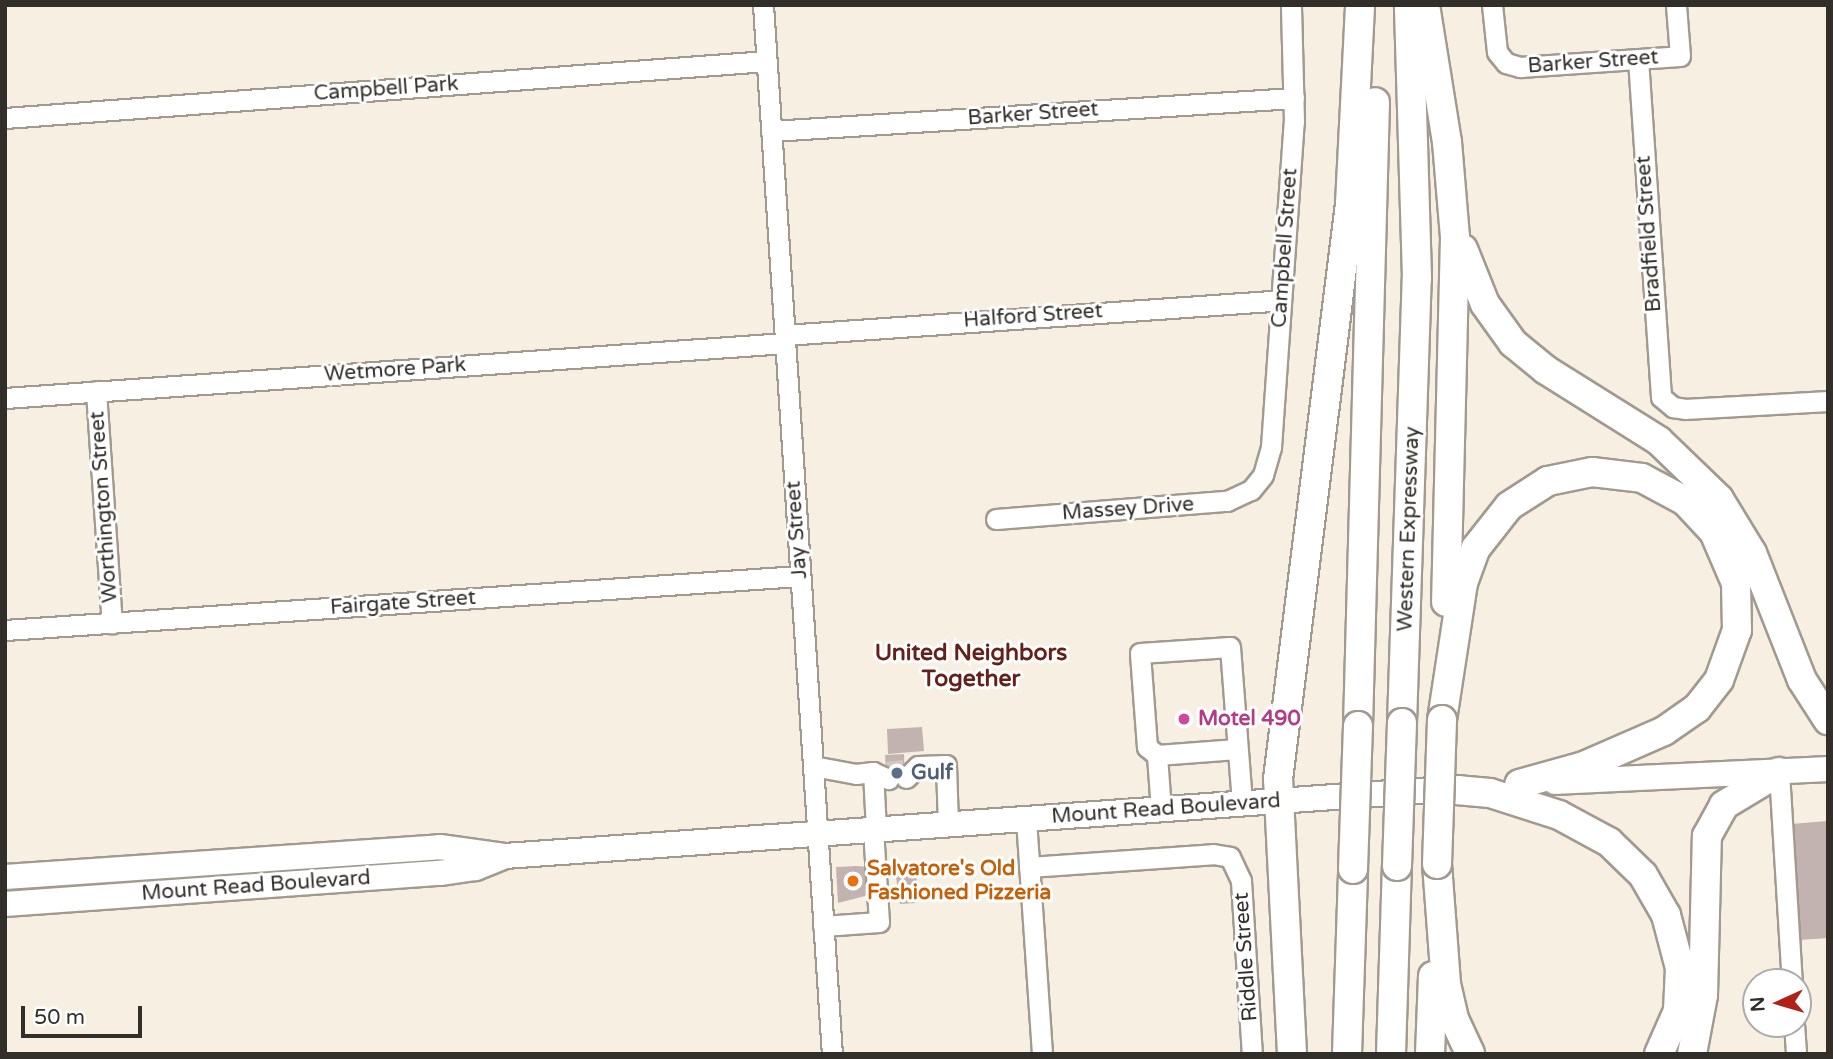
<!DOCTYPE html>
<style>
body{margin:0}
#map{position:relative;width:1833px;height:1059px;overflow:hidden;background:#f7efe2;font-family:"Varela Round",sans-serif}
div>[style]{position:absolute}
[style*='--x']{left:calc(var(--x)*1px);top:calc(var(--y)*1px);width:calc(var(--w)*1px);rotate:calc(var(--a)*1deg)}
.building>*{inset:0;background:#c3b3b0}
.minor-tunnel>*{height:19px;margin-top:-9.5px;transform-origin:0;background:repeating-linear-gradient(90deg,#d0c9bd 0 19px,transparent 0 29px)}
.roads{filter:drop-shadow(2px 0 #a29a8f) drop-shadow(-2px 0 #a29a8f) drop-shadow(0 2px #a29a8f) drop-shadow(0 -2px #a29a8f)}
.minor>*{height:19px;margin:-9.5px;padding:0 9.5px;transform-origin:9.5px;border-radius:9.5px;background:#fff}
.major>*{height:24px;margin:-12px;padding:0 12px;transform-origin:12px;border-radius:12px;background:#fff}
.highway>*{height:28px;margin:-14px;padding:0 14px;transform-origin:14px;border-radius:14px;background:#fff}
.bridges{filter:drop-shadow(2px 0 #a29a8f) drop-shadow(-2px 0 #a29a8f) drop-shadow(0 2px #a29a8f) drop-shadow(0 -2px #a29a8f)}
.highway-bridge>*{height:28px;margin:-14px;padding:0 14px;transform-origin:14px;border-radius:14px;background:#fff}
.dots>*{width:19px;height:19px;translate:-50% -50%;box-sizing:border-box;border:4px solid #fff;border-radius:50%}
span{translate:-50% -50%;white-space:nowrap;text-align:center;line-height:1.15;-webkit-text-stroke:6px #fff;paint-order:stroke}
.street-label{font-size:21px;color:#322f2a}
.hotel-label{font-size:21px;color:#b23c85;font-weight:700}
.left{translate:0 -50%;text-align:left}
.service-label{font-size:21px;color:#4e5e75;font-weight:700}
.food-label{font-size:21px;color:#c56008;font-weight:700}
.neighbourhood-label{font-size:23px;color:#642019;font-weight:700}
.frame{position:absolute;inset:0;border:7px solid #322f2a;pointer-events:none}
.north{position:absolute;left:1742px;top:968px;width:70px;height:70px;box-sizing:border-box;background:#fff;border:2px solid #adacaa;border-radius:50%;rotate:266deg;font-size:19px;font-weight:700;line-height:28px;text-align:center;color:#322f2a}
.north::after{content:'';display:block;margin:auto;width:24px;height:32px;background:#b02117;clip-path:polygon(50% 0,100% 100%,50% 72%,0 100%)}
.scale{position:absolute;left:21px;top:1006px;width:121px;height:32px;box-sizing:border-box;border:4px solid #322f2a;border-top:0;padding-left:9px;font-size:21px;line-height:24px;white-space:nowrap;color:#322f2a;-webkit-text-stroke:5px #fff;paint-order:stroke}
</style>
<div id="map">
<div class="building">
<i style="clip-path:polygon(922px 727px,924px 751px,888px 754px,887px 729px)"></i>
<i style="clip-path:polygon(904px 754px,905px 784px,887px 785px,885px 755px)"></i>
<i style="clip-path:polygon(1827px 821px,1828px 938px,1799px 940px,1791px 824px)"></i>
<i style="clip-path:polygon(856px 866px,868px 867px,869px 895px,838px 903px,836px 867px)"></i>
<i style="clip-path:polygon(917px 869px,916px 903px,900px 904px,895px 870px)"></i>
</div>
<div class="minor-tunnel">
<i style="--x:887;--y:771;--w:17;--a:-7"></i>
</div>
<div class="roads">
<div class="minor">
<i style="--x:763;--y:5;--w:1051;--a:86.24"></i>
<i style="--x:1492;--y:5;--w:47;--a:83.9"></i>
<i style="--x:1497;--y:52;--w:14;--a:51"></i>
<i style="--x:1506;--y:63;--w:15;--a:16"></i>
<i style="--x:1520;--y:67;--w:160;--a:-3.9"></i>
<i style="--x:1680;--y:56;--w:51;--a:-94.5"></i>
<i style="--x:1638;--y:59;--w:339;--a:86.1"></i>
<i style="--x:1661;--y:397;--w:16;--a:40"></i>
<i style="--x:1673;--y:407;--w:12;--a:9"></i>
<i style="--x:1685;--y:409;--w:143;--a:-3.2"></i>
<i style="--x:5;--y:118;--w:763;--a:-4.28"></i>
<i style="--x:771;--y:131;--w:524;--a:-3.61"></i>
<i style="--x:785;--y:335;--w:497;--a:-4"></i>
<i style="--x:96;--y:391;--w:233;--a:86.1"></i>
<i style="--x:5;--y:398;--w:782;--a:-4.03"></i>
<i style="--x:996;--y:519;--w:232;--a:-4.5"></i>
<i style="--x:1227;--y:501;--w:26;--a:-25"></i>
<i style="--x:1251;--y:490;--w:19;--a:-51"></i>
<i style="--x:1263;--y:475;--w:29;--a:-74"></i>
<i style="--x:1271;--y:447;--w:326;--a:-86"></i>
<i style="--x:1294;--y:122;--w:117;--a:-91.5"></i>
<i style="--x:5;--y:630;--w:797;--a:-3.89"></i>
<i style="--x:1157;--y:755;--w:80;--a:-4.3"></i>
<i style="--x:813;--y:766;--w:44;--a:10.5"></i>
<i style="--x:856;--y:774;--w:17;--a:-7"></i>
<i style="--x:873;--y:772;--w:17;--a:25"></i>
<i style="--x:873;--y:772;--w:58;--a:87"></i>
<i style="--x:1779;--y:772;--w:210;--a:86.5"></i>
<i style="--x:906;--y:778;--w:17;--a:-45"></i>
<i style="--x:918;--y:766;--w:28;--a:-2"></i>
<i style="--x:946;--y:765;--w:59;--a:88.1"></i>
<i style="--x:1161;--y:810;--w:55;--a:-94.2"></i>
<i style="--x:1157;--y:755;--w:13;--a:-141"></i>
<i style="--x:1147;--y:747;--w:94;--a:-94.3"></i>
<i style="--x:1140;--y:653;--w:90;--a:-3.8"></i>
<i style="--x:1230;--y:647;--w:156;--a:85.6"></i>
<i style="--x:1026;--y:819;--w:236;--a:86.1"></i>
<i style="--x:1029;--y:867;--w:184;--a:-4"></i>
<i style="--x:1213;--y:854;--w:17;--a:10"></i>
<i style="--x:1230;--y:857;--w:26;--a:65"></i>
<i style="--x:1241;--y:881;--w:173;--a:86.4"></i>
<i style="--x:823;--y:926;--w:56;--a:-4.1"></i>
<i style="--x:879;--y:922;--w:92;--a:-93.7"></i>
<i style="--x:1794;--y:1024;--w:30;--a:86"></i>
</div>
<div class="major">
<i style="--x:1555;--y:782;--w:273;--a:-2.7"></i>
<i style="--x:5;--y:877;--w:436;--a:-3.9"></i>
<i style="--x:440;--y:847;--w:66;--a:7.9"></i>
<i style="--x:505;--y:856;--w:957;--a:-4.07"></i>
<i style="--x:5;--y:904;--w:436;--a:-4.1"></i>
<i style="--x:440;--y:873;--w:36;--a:-8"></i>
<i style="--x:476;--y:868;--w:31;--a:-22"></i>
</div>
<div class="highway">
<i style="--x:1425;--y:5;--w:139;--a:80.9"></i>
<i style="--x:1447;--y:142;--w:95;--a:85.2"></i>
<i style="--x:1455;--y:237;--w:365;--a:91.4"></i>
<i style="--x:1463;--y:249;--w:59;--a:68.2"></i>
<i style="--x:1485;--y:304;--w:48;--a:54.3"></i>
<i style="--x:1513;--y:343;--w:43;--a:39.3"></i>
<i style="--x:1546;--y:370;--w:133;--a:32.1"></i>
<i style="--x:1659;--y:441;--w:83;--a:44"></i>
<i style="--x:1719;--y:499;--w:63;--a:58.6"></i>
<i style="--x:1752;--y:553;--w:136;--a:68.5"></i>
<i style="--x:1802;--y:680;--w:48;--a:57"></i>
<i style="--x:1442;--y:720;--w:139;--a:-81.3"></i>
<i style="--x:1463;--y:583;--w:37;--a:-70"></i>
<i style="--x:1476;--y:548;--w:53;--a:-51.8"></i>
<i style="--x:1509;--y:506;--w:46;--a:-32.7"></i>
<i style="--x:1548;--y:481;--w:45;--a:-11.6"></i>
<i style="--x:1592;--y:472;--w:50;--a:6.8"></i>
<i style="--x:1642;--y:478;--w:49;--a:28.1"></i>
<i style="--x:1685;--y:501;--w:42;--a:46.9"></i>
<i style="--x:1714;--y:532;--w:56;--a:66.7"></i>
<i style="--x:1736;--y:583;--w:47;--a:88.8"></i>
<i style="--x:1737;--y:630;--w:53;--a:109.8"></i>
<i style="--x:1719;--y:680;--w:36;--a:128"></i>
<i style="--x:1697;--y:708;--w:40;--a:145.1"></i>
<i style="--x:1664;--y:731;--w:87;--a:156.4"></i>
<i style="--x:1584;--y:766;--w:67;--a:164.5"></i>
<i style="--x:1402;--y:723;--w:445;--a:-88.1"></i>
<i style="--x:1417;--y:278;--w:273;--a:-91.7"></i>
<i style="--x:1358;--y:726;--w:624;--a:-88.44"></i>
<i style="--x:1445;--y:789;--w:45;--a:5.1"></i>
<i style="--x:1490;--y:793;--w:72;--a:17.7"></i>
<i style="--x:1559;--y:815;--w:57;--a:28.4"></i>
<i style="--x:1609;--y:842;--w:47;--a:44.1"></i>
<i style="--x:1643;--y:875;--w:46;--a:60.1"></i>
<i style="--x:1666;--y:915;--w:55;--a:75.2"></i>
<i style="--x:1680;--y:968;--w:43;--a:92.7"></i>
<i style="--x:1678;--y:1011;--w:47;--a:113.8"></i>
<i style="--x:1437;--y:864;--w:120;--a:85.7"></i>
<i style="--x:1446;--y:984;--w:36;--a:77"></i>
<i style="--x:1454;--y:1019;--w:38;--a:65"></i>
<i style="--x:1292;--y:1054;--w:275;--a:-92.9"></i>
<i style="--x:1278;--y:779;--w:579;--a:-82.86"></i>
<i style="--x:1350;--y:204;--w:199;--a:-87.1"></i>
<i style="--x:1347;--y:1054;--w:185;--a:-88.1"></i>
<i style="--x:1391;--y:1054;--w:188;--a:-88.2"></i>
<i style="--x:1430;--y:1054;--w:78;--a:-87.8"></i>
<i style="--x:1692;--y:1054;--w:60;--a:-79.4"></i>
<i style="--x:1703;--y:995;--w:159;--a:-88.6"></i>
<i style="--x:1707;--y:836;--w:35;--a:-61"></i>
<i style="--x:1724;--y:805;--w:64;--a:-31"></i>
</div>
</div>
<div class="bridges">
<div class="highway-bridge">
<i style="--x:1437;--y:864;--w:144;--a:-88"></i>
<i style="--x:1397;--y:866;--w:143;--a:-88"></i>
<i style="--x:1353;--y:869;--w:143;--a:-88"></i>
</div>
</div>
<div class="dots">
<i style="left:1184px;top:719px;background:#d1479c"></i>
<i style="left:897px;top:773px;background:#5c6f8a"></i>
<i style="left:853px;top:881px;background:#e8710a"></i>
</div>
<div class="street-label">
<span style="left:1593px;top:62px;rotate:-4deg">Barker Street</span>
<span style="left:386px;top:89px;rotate:-4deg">Campbell Park</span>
<span style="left:1033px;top:114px;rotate:-4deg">Barker Street</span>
<span style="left:1649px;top:234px;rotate:-94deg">Bradfield Street</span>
<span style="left:1285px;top:248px;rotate:-86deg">Campbell Street</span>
<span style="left:1033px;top:316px;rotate:-4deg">Halford Street</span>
<span style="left:395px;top:370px;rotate:-4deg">Wetmore Park</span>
<span style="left:104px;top:507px;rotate:-94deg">Worthington Street</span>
<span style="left:1128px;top:509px;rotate:-4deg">Massey Drive</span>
<span style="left:1409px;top:529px;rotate:-88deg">Western Expressway</span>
<span style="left:797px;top:530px;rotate:-94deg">Jay Street</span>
<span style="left:403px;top:603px;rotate:-4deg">Fairgate Street</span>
<span style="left:1166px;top:809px;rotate:-4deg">Mount Read Boulevard</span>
<span style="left:256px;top:886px;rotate:-4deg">Mount Read Boulevard</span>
<span style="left:1246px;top:957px;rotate:-94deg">Riddle Street</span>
</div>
<div class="hotel-label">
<span class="left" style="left:1198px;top:719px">Motel 490</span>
</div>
<div class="service-label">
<span class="left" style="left:911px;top:773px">Gulf</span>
</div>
<div class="food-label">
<span class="left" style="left:867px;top:881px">Salvatore's Old<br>Fashioned Pizzeria</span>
</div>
<div class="neighbourhood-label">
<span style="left:971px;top:666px">United Neighbors<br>Together</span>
</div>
<div class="frame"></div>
<div class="north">N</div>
<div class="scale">50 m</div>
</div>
